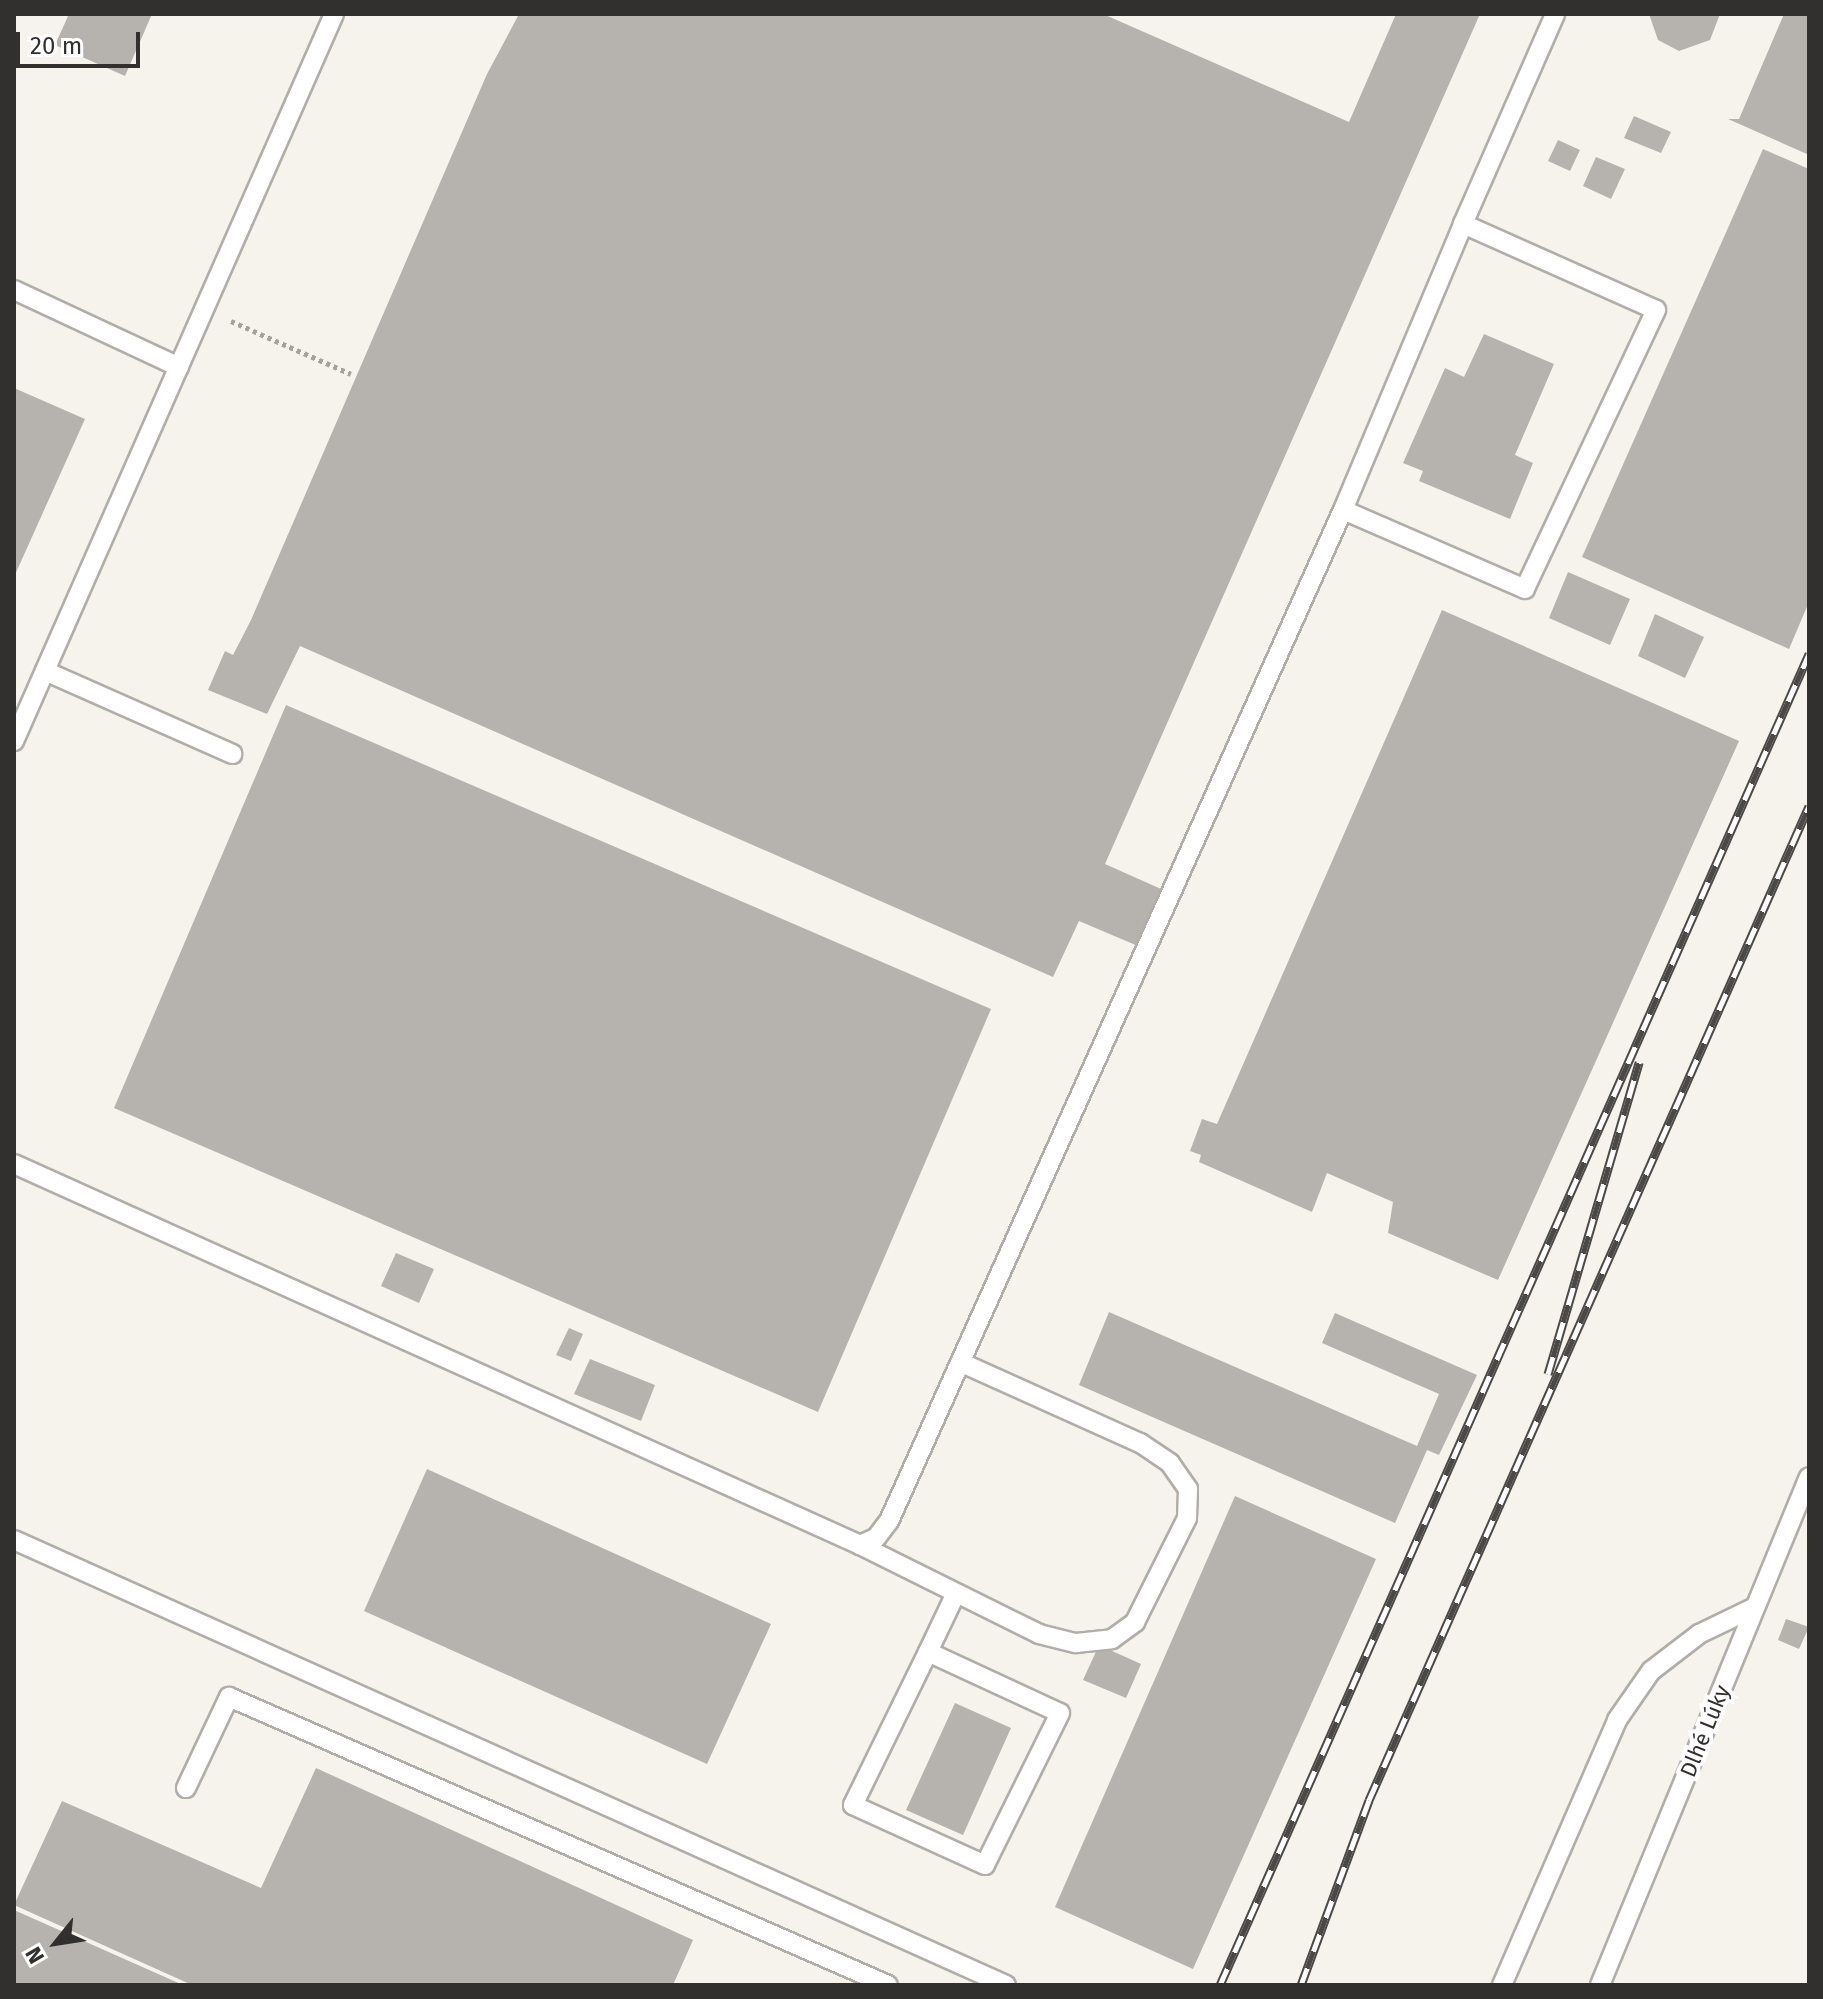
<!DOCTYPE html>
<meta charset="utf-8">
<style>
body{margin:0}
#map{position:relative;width:1823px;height:1999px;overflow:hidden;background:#f6f3ed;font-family:"Fira Sans",sans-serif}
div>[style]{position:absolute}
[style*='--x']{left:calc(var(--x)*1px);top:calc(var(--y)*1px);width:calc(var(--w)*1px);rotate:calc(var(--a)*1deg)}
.building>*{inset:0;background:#b6b3ae}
.path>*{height:5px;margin-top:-2.5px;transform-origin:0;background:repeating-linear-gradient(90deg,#a4a29d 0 4px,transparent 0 8px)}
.roads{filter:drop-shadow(2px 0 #b1ada8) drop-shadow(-2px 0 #b1ada8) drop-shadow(0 2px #b1ada8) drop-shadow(0 -2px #b1ada8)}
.lane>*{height:18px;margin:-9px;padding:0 9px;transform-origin:9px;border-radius:9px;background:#fff}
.rail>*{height:9px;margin-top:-4.5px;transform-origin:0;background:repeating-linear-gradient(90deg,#fff 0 18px,#4b4946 0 36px);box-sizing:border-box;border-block:2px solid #4b4946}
span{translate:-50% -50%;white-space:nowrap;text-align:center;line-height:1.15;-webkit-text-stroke:8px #fff;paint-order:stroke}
.street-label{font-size:22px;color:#32302e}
.frame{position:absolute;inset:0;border:16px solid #32302e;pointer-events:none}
.north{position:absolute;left:16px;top:1903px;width:80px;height:80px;-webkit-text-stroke:6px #fff;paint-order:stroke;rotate:240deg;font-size:22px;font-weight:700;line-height:32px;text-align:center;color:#32302e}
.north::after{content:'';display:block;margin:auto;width:28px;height:36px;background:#32302e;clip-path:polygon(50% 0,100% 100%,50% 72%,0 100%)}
.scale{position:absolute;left:16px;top:32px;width:124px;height:36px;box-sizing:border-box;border:4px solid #32302e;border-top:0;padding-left:10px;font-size:24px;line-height:28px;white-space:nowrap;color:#32302e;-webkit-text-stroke:6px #fff;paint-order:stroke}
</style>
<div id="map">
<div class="building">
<i style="clip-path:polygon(69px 14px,152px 14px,125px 76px,55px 45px)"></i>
<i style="clip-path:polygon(519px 14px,1103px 14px,1349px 122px,1396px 14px,1480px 14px,1105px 864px,1170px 893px,1145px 949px,1079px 921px,1053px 977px,300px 646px,267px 714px,208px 690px,225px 651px,233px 655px,251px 620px,487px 74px)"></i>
<i style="clip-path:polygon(1649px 14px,1720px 14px,1710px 40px,1679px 51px,1658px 40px)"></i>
<i style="clip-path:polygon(1784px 14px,1809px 14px,1809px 155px,1728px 119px,1739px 119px)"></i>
<i style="clip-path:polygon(1634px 116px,1671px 132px,1661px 153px,1624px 138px)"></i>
<i style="clip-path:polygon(1558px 140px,1580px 150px,1570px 171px,1548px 161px)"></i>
<i style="clip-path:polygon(1763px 149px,1809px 169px,1809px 602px,1789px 649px,1582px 557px)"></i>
<i style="clip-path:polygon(1596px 157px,1625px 169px,1611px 199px,1583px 186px)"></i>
<i style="clip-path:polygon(1484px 334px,1554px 364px,1515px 455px,1533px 463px,1510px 519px,1419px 481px,1423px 471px,1403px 463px,1445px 368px,1464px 377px)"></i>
<i style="clip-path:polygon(14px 388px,85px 419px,14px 577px)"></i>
<i style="clip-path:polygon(1568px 572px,1630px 599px,1610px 645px,1549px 618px)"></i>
<i style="clip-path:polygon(1442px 610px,1739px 741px,1498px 1280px,1388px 1233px,1393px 1202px,1327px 1173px,1312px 1212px,1199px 1162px,1201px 1155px,1190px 1151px,1202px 1119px,1217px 1124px)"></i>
<i style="clip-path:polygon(1655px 614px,1704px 637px,1685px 678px,1638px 656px)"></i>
<i style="clip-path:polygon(286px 705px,991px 1009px,818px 1412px,114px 1108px)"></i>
<i style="clip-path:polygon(396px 1253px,434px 1269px,419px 1303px,381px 1286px)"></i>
<i style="clip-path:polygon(1109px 1312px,1417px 1446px,1439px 1394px,1322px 1343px,1335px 1313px,1477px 1375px,1439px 1455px,1427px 1450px,1395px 1523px,1079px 1385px)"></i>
<i style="clip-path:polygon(569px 1328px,583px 1334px,571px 1361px,556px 1355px)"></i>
<i style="clip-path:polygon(590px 1359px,655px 1385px,641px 1421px,574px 1394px)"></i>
<i style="clip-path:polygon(427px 1469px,771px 1624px,707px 1764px,364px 1611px)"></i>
<i style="clip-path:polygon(1235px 1496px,1376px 1559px,1193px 1969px,1055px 1907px)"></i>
<i style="clip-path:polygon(1786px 1619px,1809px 1627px,1799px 1649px,1778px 1640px)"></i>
<i style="clip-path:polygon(1099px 1645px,1141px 1664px,1126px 1698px,1083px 1680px)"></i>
<i style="clip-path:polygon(955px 1703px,1011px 1728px,963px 1835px,906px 1810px)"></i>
<i style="clip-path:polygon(316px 1768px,693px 1940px,673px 1985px,192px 1985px,14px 1905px,62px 1801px,261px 1888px)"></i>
<i style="clip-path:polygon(14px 1910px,183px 1985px,14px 1985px)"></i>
</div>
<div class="path">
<i style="--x:231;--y:321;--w:131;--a:23.8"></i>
</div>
<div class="roads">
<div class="lane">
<i style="--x:1463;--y:224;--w:229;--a:-66.3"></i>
<i style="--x:14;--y:290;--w:182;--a:25"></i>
<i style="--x:45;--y:671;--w:205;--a:23.9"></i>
<i style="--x:14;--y:741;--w:794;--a:-66.24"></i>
<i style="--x:14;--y:1164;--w:928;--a:24.24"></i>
<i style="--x:860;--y:1545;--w:17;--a:-24"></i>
<i style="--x:876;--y:1538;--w:21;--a:-53"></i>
<i style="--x:889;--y:1521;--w:1108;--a:-65.82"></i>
<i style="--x:1343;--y:510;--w:310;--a:-67.2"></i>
<i style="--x:1463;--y:224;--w:211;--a:24"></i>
<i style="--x:1656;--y:310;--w:308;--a:115.2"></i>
<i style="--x:1525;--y:589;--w:198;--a:-156.5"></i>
<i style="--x:14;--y:1540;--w:1087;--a:24.16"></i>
<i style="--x:860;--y:1545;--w:200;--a:26.4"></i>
<i style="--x:1039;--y:1634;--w:38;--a:14"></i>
<i style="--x:1076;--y:1643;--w:36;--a:-6"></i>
<i style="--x:1112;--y:1639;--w:29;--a:-36"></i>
<i style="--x:1135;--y:1622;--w:116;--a:-63.4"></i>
<i style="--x:1187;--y:1518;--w:29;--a:-88"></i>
<i style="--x:1188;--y:1489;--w:32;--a:-125"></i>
<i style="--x:1170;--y:1463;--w:36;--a:-146"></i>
<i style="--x:1140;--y:1443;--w:197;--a:-155.8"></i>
<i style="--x:928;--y:1652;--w:145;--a:24.8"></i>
<i style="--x:1060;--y:1713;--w:169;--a:116.3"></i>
<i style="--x:985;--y:1865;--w:145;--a:-155.6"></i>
<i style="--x:853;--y:1805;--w:170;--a:-63.9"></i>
<i style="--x:928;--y:1652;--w:65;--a:-64.6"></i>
<i style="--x:186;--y:1788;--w:101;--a:-64.7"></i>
<i style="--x:229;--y:1697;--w:719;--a:23.61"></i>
<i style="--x:1502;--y:1985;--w:289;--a:-66.5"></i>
<i style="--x:1617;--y:1720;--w:60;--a:-55.2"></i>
<i style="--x:1651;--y:1671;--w:61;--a:-37.6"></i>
<i style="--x:1699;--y:1634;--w:62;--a:-25.7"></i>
<i style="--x:1600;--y:1985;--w:549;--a:-67.64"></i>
</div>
</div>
<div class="rail">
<i style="--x:1548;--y:1374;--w:325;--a:-73.7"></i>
<i style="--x:1220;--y:1985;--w:1456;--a:-66.13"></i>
<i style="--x:1301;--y:1985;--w:197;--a:-69.8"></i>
<i style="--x:1369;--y:1800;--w:1087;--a:-66.12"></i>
</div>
<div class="street-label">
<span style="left:1705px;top:1731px;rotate:-68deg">Dlhé Lúky</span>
</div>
<div class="frame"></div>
<div class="north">N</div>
<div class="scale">20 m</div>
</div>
